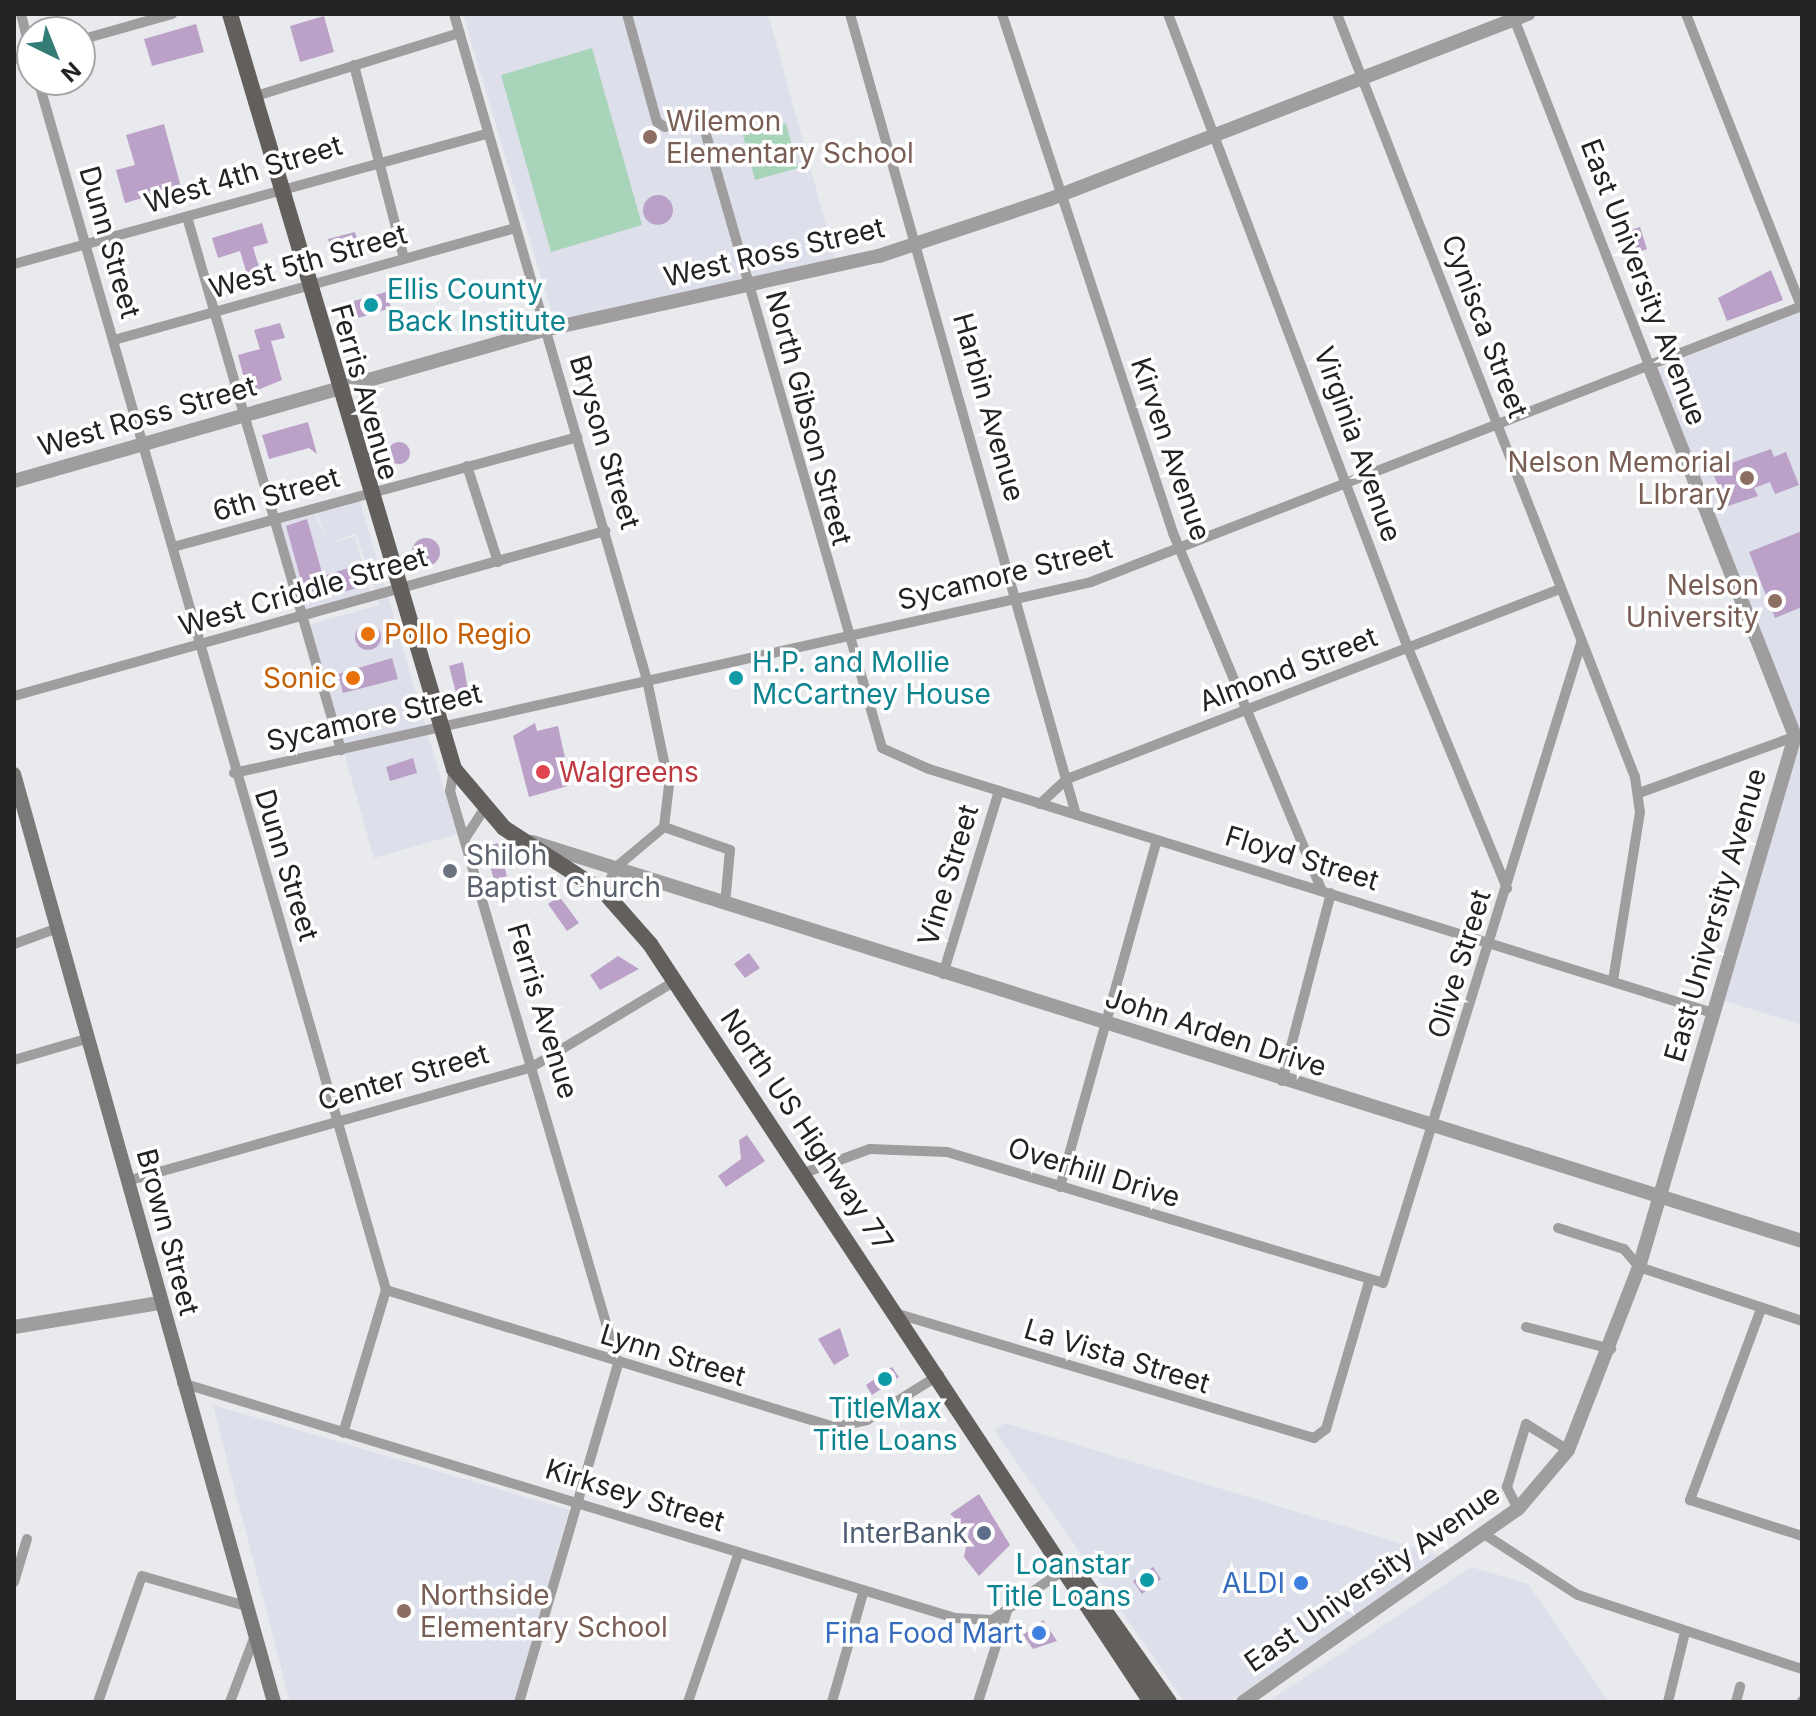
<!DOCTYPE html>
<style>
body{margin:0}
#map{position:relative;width:1816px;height:1716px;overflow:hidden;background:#e9eaed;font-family:Inter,sans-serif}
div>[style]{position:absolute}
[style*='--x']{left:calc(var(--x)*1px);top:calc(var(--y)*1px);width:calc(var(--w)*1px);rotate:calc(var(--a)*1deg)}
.built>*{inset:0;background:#dddfea}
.green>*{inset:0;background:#a8d4ba}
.building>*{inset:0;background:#bba1c8}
.round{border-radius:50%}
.minor>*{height:10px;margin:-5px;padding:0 5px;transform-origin:5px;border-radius:5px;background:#9f9d9d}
.tertiary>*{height:14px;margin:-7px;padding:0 7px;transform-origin:7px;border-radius:7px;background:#9f9d9d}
.secondary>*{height:14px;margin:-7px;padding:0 7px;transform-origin:7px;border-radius:7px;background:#7b7977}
.primary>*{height:16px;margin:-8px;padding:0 8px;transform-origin:8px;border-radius:8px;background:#625f5d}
.dots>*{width:22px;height:22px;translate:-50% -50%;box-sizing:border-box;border:4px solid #fff;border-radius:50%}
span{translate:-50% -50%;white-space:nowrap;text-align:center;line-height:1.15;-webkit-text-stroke:7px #fff;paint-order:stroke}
.education-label{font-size:28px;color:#785e54}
.left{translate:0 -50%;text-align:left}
.right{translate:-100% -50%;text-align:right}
.street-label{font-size:28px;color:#232325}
.culture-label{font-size:28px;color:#0d838f}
.food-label{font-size:28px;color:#c56008}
.health-label{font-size:28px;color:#be3a42}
.worship-label{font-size:28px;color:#5b616d}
.service-label{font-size:28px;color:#4e5e75}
.shop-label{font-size:28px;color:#366cbe}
.frame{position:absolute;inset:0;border:16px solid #232325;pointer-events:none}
.north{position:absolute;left:16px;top:16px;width:80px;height:80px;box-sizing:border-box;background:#fff;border:2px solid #a7a7a8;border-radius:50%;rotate:137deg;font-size:22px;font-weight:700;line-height:32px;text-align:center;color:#232325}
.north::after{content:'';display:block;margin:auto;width:28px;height:36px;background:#347c76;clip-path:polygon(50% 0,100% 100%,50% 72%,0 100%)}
</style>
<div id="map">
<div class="built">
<i style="clip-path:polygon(463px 14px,768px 14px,836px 261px,554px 321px)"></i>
<i style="clip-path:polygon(1802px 311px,1802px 1025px,1722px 1000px,1798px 733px,1657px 369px)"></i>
<i style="clip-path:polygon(360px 501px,457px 834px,374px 858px,308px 625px,379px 605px,356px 533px,332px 542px,355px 537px,371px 594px,305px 611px,279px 524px,315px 514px,328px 544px,317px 513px)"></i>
<i style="clip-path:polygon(213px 1405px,569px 1510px,514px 1702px,290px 1702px)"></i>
<i style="clip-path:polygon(1005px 1423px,1442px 1556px,1229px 1702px,1185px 1702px,994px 1430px)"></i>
<i style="clip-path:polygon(1471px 1567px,1528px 1584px,1609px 1702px,1267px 1702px)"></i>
</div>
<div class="green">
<i style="clip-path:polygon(592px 48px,642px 225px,551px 252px,501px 75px)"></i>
<i style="clip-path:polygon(786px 123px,798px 168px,755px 180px,743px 135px)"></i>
</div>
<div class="building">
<i style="clip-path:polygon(324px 16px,334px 52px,300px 62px,290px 26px)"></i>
<i style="clip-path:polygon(196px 24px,204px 52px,152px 66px,144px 39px)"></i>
<i style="clip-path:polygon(164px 124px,181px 187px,125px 203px,116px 170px,135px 165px,126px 135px)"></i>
<i class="round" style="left:643px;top:195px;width:30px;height:30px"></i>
<i style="clip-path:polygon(262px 223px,268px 243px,253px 247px,262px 277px,249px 281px,240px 251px,218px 258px,212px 238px)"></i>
<i style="clip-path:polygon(1640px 227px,1647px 249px,1630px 255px,1622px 233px)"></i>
<i style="clip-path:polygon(355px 232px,360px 250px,334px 258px,328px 239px)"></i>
<i style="clip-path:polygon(1771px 270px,1783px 300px,1727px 321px,1718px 298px)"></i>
<i style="clip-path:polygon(386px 292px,391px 308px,355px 319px,350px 302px)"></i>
<i style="clip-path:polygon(280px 323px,285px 338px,271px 341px,282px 380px,248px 394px,238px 355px,260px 349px,254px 330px)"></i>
<i style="clip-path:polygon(308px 422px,317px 454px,309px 448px,269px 459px,262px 435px)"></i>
<i class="round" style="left:388px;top:442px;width:22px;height:22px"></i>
<i style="clip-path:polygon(1771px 449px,1774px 457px,1786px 452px,1799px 485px,1775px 494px,1770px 482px,1754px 488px,1758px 496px,1728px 506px,1711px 470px)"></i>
<i style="clip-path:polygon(307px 519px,323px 576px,352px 567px,357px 588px,307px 602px,286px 526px)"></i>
<i style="clip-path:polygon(1802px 531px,1802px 607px,1775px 618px,1749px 552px)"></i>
<i class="round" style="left:412px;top:538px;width:28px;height:28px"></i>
<i class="round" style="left:355px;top:624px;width:26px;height:26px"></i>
<i style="clip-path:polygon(392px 658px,398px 679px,343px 693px,338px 674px)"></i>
<i style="clip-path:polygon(463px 662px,468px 690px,456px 693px,449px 666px)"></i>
<i style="clip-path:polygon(535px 723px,537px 731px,558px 726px,571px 785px,529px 797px,513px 736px)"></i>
<i style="clip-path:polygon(413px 758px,417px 773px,390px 781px,386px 767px)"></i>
<i style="clip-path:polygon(498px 843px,507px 876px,494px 880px,485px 847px)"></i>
<i style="clip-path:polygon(559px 896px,579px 923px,567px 931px,548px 904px)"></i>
<i style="clip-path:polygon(749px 953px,760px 968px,745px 978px,734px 964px)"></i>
<i style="clip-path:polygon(618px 956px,639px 969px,600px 990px,590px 975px)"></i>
<i style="clip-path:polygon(747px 1135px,765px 1161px,726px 1187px,718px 1176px,741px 1159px,739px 1140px)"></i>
<i style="clip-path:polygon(840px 1328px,849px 1356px,834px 1365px,818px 1339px)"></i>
<i style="clip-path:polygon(892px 1367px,899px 1377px,872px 1395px,866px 1385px)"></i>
<i style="clip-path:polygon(979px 1494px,1010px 1545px,979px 1576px,964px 1557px,969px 1531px,950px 1514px)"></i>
<i style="clip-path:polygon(1153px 1567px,1161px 1579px,1142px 1594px,1133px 1581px)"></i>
<i style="clip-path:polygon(1043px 1620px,1057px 1641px,1033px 1649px,1023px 1635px)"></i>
</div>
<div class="minor">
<i style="--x:21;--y:14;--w:45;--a:76"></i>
<i style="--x:454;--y:14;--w:693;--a:73.84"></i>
<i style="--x:647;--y:680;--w:107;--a:78.2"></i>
<i style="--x:669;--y:785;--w:42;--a:96.8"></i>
<i style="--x:664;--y:827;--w:64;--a:140.1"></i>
<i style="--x:615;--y:868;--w:27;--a:112"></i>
<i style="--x:627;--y:14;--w:112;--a:74.5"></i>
<i style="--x:657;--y:122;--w:9;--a:32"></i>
<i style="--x:665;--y:127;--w:37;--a:-16"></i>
<i style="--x:701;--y:117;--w:656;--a:73.99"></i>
<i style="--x:882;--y:748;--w:51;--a:24.1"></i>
<i style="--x:929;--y:769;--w:821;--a:17.29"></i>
<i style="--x:850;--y:14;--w:832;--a:74.24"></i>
<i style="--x:1002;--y:14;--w:546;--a:71.76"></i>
<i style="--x:1173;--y:533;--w:386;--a:67.4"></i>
<i style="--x:1168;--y:14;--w:678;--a:69.27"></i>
<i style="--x:1408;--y:648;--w:260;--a:67.6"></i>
<i style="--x:1337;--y:14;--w:819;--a:68.67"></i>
<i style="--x:1635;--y:777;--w:35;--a:82"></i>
<i style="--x:1640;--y:812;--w:170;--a:99.1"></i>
<i style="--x:1686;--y:14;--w:314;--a:68.5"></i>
<i style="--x:1513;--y:16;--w:375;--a:68.7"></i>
<i style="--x:80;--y:40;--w:96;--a:-15.8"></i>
<i style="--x:14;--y:59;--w:19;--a:-18"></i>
<i style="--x:354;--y:65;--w:200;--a:75.5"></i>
<i style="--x:38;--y:80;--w:1259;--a:73.95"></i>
<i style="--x:386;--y:1290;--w:149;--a:106.7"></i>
<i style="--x:256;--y:96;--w:213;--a:-17.2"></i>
<i style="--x:187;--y:217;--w:555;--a:73.88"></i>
<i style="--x:14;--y:264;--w:491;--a:-15.4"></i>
<i style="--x:114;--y:340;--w:416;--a:-15.6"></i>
<i style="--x:467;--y:466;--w:101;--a:72.1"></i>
<i style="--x:173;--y:547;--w:419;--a:-15.2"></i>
<i style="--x:14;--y:696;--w:614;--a:-15.6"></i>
<i style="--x:454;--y:769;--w:22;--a:100"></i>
<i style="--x:450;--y:791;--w:597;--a:73.66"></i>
<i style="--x:618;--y:1364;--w:352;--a:106.3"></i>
<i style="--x:234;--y:773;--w:878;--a:-12.56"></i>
<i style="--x:1091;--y:582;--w:763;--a:-21.22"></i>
<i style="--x:1639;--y:793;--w:173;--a:-19.9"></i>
<i style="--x:1040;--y:804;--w:37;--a:-43"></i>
<i style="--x:1067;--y:779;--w:528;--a:-21.08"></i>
<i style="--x:664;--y:827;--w:70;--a:19.2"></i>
<i style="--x:730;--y:850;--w:54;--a:95.3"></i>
<i style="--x:466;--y:837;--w:33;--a:-57"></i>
<i style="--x:14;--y:944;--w:44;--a:-20.1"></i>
<i style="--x:943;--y:974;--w:191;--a:-73"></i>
<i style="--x:14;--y:1060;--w:75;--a:-16.3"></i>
<i style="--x:1282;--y:1081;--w:194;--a:-75.4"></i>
<i style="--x:804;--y:1173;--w:70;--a:-20"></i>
<i style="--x:870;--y:1149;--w:77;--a:2.2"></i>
<i style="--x:947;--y:1152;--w:455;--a:16.7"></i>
<i style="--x:1383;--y:1283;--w:670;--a:-72.81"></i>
<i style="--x:127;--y:1181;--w:421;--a:-15.7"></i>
<i style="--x:532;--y:1067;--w:167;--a:-31"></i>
<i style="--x:1060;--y:1187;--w:360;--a:-74.4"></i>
<i style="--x:1558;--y:1228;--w:69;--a:17.7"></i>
<i style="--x:1624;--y:1249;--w:23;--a:50"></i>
<i style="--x:1639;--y:1267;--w:172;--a:18.3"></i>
<i style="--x:386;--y:1290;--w:469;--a:17"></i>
<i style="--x:835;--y:1427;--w:33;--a:-12"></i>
<i style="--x:867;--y:1420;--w:85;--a:-32"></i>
<i style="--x:1761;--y:1309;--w:204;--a:110.4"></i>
<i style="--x:1690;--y:1500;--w:118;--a:17.8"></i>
<i style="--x:898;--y:1314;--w:434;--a:16.6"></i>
<i style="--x:1314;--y:1438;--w:15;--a:-37"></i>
<i style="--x:1326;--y:1429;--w:153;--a:-73.7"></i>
<i style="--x:1526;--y:1327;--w:88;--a:14.5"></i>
<i style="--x:182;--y:1383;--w:808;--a:16.91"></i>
<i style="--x:955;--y:1618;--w:37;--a:3"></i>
<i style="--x:992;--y:1620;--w:89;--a:-34.9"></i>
<i style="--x:1518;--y:1509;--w:25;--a:-117"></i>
<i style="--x:1507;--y:1487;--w:66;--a:-73.2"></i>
<i style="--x:1526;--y:1424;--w:49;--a:31.8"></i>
<i style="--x:1487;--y:1536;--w:108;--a:33"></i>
<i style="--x:1578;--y:1595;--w:236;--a:18.3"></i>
<i style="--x:14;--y:1582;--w:45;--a:-73.2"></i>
<i style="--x:98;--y:1702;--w:133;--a:-70.8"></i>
<i style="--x:142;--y:1576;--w:108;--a:16.1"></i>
<i style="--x:230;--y:1702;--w:71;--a:-69.3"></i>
<i style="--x:688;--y:1702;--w:158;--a:-71.2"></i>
<i style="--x:832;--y:1702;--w:116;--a:-74.1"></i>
<i style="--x:978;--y:1702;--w:96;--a:-72.3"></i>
<i style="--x:1668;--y:1702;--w:72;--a:-76.3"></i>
<i style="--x:1736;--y:1702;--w:16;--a:-75"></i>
<i style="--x:1802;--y:1702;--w:1;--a:-90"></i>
</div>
<div class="tertiary">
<i style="--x:14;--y:481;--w:551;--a:-15.9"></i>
<i style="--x:544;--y:330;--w:343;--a:-12.5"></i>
<i style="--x:879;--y:256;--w:180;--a:-18.4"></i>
<i style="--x:1050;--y:199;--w:513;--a:-21.16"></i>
<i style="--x:532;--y:842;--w:1331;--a:17.44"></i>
<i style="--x:14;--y:1327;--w:147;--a:-9.4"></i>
<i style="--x:1243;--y:1702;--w:336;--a:-35.1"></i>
<i style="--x:1518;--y:1509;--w:77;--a:-49.7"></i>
<i style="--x:1568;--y:1450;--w:196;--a:-68.8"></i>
<i style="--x:1639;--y:1267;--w:553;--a:-73.63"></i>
<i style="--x:1795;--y:736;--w:399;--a:-111.5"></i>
</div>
<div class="secondary">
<i style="--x:14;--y:774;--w:964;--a:74.35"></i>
</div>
<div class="primary">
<i style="--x:230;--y:14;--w:788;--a:73.47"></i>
<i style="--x:454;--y:769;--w:77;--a:49.7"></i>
<i style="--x:504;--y:828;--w:120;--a:32.8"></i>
<i style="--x:605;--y:893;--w:68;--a:48.6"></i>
<i style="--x:650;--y:944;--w:909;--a:56.54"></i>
<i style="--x:1065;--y:1569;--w:14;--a:17"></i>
<i style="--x:1078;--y:1573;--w:158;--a:54.8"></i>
</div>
<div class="dots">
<i style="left:650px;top:137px;background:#8d6e63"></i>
<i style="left:371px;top:305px;background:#0f9aa8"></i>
<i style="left:1747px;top:478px;background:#8d6e63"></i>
<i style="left:1775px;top:601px;background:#8d6e63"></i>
<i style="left:368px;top:634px;background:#e8710a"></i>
<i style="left:353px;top:678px;background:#e8710a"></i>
<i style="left:736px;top:678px;background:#0f9aa8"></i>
<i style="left:543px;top:772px;background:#e0444e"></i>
<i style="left:450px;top:871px;background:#6b7280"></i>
<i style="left:885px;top:1379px;background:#0f9aa8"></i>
<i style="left:984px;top:1533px;background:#5c6f8a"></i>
<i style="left:1147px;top:1580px;background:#0f9aa8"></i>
<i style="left:1301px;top:1583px;background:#3f7fe0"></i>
<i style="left:404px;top:1611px;background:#8d6e63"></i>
<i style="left:1039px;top:1633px;background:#3f7fe0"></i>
</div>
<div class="education-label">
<span class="left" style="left:666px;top:137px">Wilemon<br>Elementary School</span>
<span class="right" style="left:1731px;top:478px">Nelson Memorial<br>LIbrary</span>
<span class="right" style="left:1759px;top:601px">Nelson<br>University</span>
<span class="left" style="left:420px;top:1611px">Northside<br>Elementary School</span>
</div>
<div class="street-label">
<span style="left:243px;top:174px;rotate:-17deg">West 4th Street</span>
<span style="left:110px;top:242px;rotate:74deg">Dunn Street</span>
<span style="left:774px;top:252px;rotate:-13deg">West Ross Street</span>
<span style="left:308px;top:261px;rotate:-16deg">West 5th Street</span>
<span style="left:1644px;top:282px;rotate:69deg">East University Avenue</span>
<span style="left:1485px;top:326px;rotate:69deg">Cynisca Street</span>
<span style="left:365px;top:392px;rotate:74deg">Ferris Avenue</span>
<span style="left:989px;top:407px;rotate:74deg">Harbin Avenue</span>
<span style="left:147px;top:416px;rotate:-16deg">West Ross Street</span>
<span style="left:809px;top:418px;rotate:75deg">North Gibson Street</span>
<span style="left:605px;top:442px;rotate:73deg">Bryson Street</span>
<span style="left:1358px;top:444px;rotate:70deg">Virginia Avenue</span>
<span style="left:1171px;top:449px;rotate:71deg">Kirven Avenue</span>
<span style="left:276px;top:494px;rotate:-16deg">6th Street</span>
<span style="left:1005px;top:574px;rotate:-14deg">Sycamore Street</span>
<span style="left:303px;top:591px;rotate:-16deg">West Criddle Street</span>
<span style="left:1288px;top:669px;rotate:-21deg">Almond Street</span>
<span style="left:374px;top:717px;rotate:-13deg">Sycamore Street</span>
<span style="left:1302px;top:858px;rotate:17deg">Floyd Street</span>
<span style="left:287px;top:865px;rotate:73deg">Dunn Street</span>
<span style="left:948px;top:875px;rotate:-73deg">Vine Street</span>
<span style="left:1715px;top:915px;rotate:-74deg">East University Avenue</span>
<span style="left:1459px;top:964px;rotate:-73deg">Olive Street</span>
<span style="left:543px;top:1011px;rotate:73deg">Ferris Avenue</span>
<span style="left:1216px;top:1032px;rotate:18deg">John Arden Drive</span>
<span style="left:403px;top:1077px;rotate:-16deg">Center Street</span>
<span style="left:807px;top:1130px;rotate:56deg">North US Highway 77</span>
<span style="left:1094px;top:1172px;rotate:17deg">Overhill Drive</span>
<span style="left:168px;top:1232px;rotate:75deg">Brown Street</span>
<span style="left:673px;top:1355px;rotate:17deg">Lynn Street</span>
<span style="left:1117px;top:1356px;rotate:17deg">La Vista Street</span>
<span style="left:635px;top:1495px;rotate:17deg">Kirksey Street</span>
<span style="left:1372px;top:1578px;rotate:-35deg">East University Avenue</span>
</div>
<div class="culture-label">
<span class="left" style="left:387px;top:305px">Ellis County<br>Back Institute</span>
<span class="left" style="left:752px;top:678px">H.P. and Mollie<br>McCartney House</span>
<span style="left:885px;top:1424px">TitleMax<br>Title Loans</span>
<span class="right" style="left:1131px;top:1580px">Loanstar<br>Title Loans</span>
</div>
<div class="food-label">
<span class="left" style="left:384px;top:634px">Pollo Regio</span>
<span class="right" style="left:337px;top:678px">Sonic</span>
</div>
<div class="health-label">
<span class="left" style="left:559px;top:772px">Walgreens</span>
</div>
<div class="worship-label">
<span class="left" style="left:466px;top:871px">Shiloh<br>Baptist Church</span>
</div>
<div class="service-label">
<span class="right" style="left:968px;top:1533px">InterBank</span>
</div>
<div class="shop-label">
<span class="right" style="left:1285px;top:1583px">ALDI</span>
<span class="right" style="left:1023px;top:1633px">Fina Food Mart</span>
</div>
<div class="frame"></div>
<div class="north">N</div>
</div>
